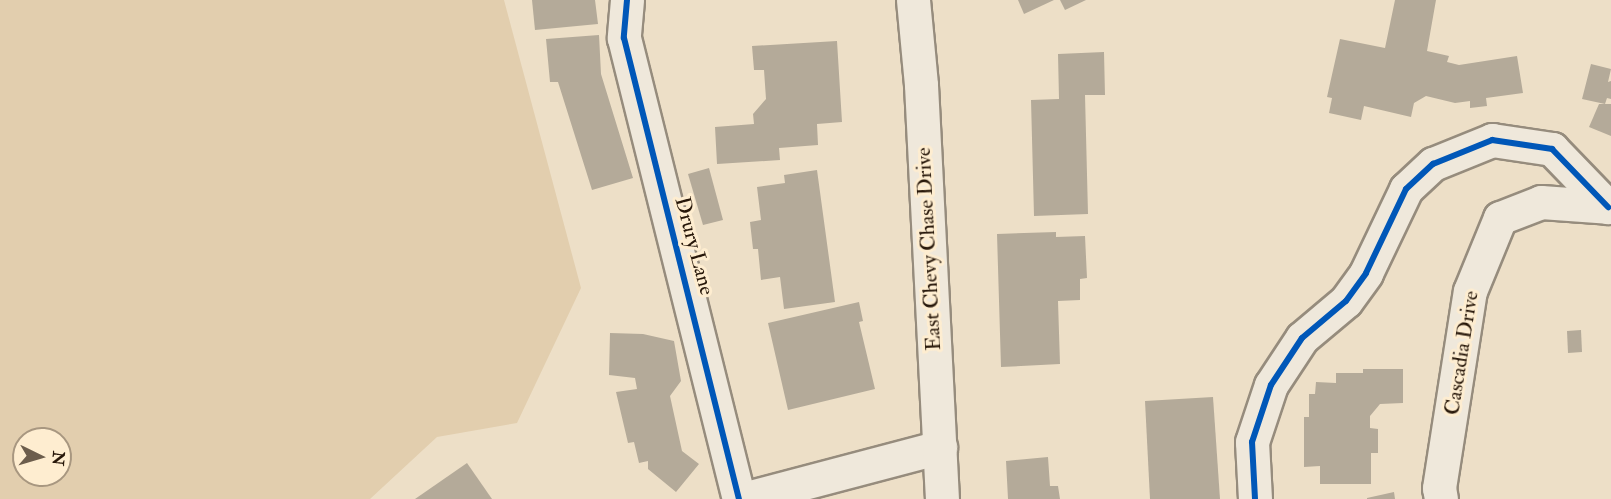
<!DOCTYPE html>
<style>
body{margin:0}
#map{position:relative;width:1611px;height:499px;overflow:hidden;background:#eddfc7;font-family:"IM FELL Double Pica",serif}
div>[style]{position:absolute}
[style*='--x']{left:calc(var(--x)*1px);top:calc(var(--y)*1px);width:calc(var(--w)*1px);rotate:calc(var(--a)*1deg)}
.green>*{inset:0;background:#e2ceae}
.building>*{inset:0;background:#b4aa99}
.roads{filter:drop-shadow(2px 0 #968c7d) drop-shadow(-2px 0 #968c7d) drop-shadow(0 2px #968c7d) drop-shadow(0 -2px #968c7d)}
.minor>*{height:33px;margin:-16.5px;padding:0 16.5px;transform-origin:16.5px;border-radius:16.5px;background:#efe8db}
.secondary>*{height:33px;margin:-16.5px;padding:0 16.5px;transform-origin:16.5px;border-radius:16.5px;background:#efe8db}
.cycleway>*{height:6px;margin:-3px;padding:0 3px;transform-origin:3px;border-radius:3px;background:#0057b8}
span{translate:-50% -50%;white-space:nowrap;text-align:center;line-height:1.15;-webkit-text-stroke:6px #feedd0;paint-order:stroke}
.street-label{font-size:21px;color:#271709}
.north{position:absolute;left:12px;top:427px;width:60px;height:60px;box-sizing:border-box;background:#feedd0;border:2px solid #a89780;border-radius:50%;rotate:95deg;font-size:16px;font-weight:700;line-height:24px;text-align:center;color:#271709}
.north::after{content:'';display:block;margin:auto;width:21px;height:27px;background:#6c5d4c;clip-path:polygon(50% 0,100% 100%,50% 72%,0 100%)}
</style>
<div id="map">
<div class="green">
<i style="clip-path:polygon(evenodd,0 0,504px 0,581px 288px,517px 423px,437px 437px,370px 499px,0 499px,0 0,24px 439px,60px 439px,60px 475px,24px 475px,24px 439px)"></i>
</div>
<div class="building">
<i style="clip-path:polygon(532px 0,595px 0,598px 24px,535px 30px)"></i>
<i style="clip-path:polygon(1018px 0,1054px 0,1024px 14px)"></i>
<i style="clip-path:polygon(1060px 0,1086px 0,1065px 10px)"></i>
<i style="clip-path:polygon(1395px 0,1436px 0,1427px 51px,1449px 56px,1447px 62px,1459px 65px,1517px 56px,1523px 93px,1486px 98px,1487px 106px,1470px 108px,1470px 101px,1455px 103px,1426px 96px,1414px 103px,1411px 117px,1364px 106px,1361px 120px,1329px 113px,1332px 98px,1327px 97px,1340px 39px,1385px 48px)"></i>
<i style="clip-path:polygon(599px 35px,601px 74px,633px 178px,592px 190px,558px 82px,550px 82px,546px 39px)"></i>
<i style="clip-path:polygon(837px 41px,842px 122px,817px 124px,818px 145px,779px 148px,780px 160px,717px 164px,715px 127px,754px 124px,753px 114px,766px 99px,764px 70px,754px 70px,752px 46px)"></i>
<i style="clip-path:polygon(1104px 52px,1105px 95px,1085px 95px,1088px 214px,1034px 216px,1031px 100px,1059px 99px,1058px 54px)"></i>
<i style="clip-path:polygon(1591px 64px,1611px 69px,1608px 82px,1611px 81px,1611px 99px,1607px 98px,1605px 104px,1582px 99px)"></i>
<i style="clip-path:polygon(1599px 104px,1611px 104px,1611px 136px,1589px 127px)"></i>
<i style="clip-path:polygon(709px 168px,723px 220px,703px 225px,688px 174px)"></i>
<i style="clip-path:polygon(817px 170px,835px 302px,784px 309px,780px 277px,761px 280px,758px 249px,753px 249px,750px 222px,761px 220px,757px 187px,785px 183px,784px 175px)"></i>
<i style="clip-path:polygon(1056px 232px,1056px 237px,1085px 236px,1087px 278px,1080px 279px,1080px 300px,1058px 301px,1060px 364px,1001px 367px,997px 234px)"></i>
<i style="clip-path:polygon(859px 302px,863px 321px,859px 322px,875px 389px,788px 410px,768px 323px)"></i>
<i style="clip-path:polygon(1581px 330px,1582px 352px,1568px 353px,1567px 331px)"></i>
<i style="clip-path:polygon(610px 333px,643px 334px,674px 341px,681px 381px,670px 396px,682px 451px,699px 464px,676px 492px,648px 469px,648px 461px,639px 463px,634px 442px,628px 443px,616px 392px,637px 389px,635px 378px,609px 375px)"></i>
<i style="clip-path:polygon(1363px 369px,1403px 369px,1403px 403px,1380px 404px,1370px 416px,1370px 428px,1378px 429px,1378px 453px,1371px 453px,1371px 484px,1320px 484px,1320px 466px,1304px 467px,1304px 417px,1309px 417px,1309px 394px,1315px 394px,1316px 382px,1336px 383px,1336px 373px,1363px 373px)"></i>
<i style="clip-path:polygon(1213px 397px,1220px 499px,1150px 499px,1145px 401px)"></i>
<i style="clip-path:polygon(1048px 457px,1050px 486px,1058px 486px,1060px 499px,1008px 499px,1006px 461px)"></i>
<i style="clip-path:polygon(467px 463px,492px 499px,415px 499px)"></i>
<i style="clip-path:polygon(1394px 492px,1395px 499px,1367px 499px,1367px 498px)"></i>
</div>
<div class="roads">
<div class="minor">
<i style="--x:627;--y:0;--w:38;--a:95"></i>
<i style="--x:624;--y:38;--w:475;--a:76"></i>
<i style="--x:743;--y:499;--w:204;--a:-14.8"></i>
<i style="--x:1255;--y:499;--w:57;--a:-93"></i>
<i style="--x:1252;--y:442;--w:60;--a:-71.6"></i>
<i style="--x:1271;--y:385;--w:56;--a:-56.6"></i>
<i style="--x:1302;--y:338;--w:57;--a:-40.1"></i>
<i style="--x:1346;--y:301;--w:34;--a:-54"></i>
<i style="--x:1366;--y:273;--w:93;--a:-64.5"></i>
<i style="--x:1406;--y:189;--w:37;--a:-43"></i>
<i style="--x:1433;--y:164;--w:64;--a:-22.1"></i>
<i style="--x:1492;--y:140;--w:61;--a:8.5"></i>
<i style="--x:1552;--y:149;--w:81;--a:46"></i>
<i style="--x:1441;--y:499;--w:11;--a:-100"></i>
<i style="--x:1439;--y:488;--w:199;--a:-81.1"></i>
<i style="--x:1470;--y:291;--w:79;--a:-67.7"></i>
<i style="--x:1500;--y:218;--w:44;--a:-21.3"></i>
<i style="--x:1541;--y:202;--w:70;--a:4.1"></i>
</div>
<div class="secondary">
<i style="--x:913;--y:0;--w:85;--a:84.6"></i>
<i style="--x:921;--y:85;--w:415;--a:87.1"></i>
</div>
</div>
<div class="cycleway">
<i style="--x:627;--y:0;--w:38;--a:95"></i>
<i style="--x:624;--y:38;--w:475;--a:76"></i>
<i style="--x:1255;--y:499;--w:57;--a:-93"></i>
<i style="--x:1252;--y:442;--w:60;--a:-71.6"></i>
<i style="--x:1271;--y:385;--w:56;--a:-56.6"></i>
<i style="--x:1302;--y:338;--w:57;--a:-40.1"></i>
<i style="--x:1346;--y:301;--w:34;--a:-54"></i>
<i style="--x:1366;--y:273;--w:93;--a:-64.5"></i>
<i style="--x:1406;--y:189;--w:37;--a:-43"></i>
<i style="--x:1433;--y:164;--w:64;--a:-22.1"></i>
<i style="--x:1492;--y:140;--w:61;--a:8.5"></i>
<i style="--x:1552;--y:149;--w:81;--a:46"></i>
</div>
<div class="street-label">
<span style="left:694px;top:246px;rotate:75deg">Drury Lane</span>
<span style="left:929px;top:249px;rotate:-93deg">East Chevy Chase Drive</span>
<span style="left:1462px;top:353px;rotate:-81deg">Cascadia Drive</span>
</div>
<div class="north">N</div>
</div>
